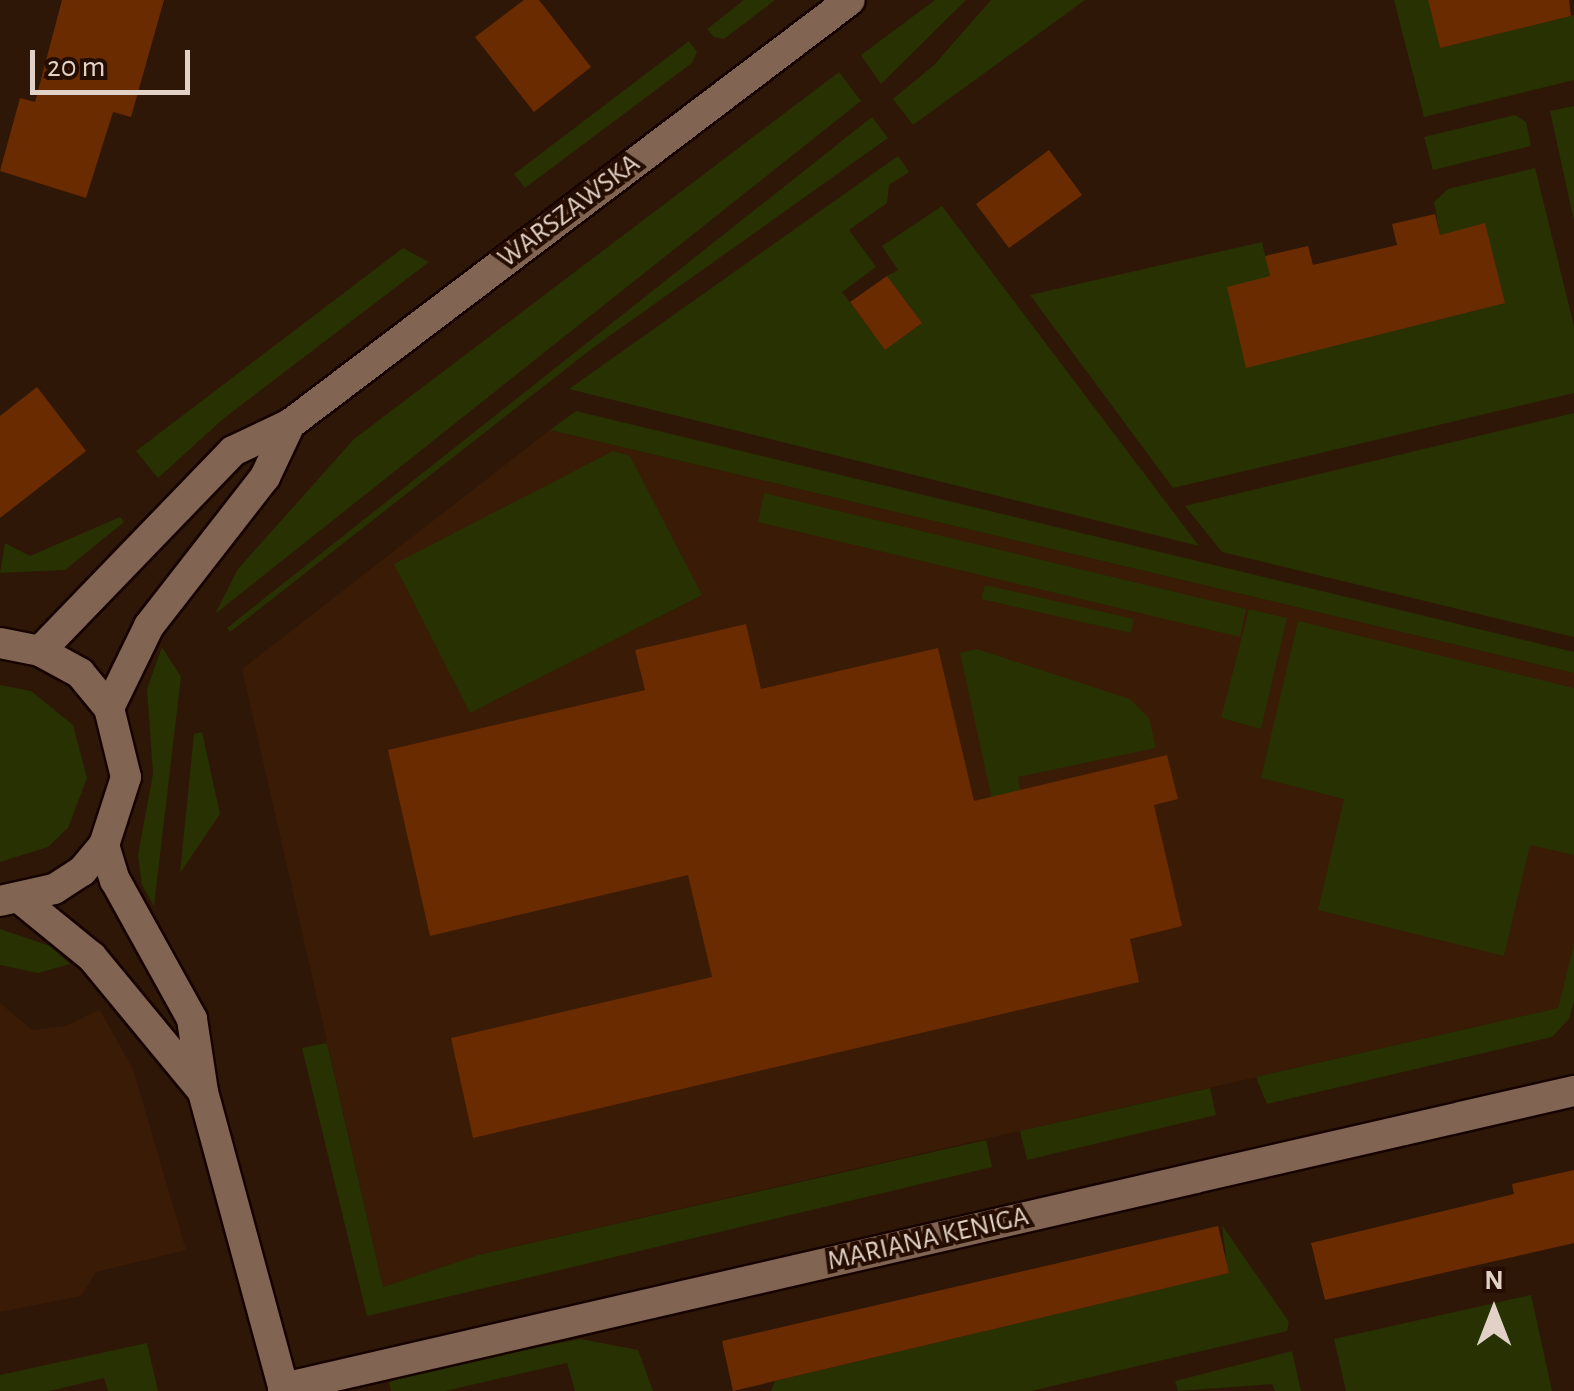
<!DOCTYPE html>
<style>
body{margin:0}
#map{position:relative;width:1574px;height:1391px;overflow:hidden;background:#2f1707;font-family:"Alegreya Sans",sans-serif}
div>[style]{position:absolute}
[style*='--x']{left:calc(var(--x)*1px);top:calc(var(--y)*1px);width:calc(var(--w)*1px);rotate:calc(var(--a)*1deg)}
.built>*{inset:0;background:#391b06}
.green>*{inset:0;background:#273101}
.building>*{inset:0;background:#6a2b00}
.roads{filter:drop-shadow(2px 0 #160300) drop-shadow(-2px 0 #160300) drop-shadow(0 2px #160300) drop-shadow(0 -2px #160300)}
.minor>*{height:30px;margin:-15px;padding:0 15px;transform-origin:15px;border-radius:15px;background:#826452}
span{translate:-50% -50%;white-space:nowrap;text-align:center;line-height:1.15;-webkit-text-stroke:8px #250e01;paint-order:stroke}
.street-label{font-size:28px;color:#e2d1c7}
.north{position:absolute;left:1444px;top:1261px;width:100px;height:100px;-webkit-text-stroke:8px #250e01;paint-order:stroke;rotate:0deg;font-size:28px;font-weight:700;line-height:40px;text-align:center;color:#e2d1c7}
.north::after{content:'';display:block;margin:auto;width:35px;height:45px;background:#e2d1c7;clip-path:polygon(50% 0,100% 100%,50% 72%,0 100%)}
.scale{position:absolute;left:30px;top:50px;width:160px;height:45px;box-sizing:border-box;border:5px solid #e2d1c7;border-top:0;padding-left:12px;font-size:30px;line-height:35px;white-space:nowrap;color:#e2d1c7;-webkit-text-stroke:8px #250e01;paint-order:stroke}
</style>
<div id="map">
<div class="built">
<i style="clip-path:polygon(550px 430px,1574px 673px,1574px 943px,1558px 1008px,478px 1255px,383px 1287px,242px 669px)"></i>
<i style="clip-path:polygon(0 1003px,32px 1030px,65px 1026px,100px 1010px,133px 1069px,186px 1250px,96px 1272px,81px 1296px,0 1312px)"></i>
</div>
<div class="green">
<i style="clip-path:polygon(744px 0,775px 0,724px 39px,714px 37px,707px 29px)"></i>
<i style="clip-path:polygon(935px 0,966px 0,881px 84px,861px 55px)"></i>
<i style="clip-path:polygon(991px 0,1085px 0,913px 125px,893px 99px,934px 65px)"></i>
<i style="clip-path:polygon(1394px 0,1428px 0,1440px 48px,1574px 15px,1574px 80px,1424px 117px)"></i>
<i style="clip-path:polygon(689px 41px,697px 52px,692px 63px,525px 188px,514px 174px)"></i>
<i style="clip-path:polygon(839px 72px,861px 101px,215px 614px,238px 569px,354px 439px)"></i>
<i style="clip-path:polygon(1574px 106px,1574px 221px,1550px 111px)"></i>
<i style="clip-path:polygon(1515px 115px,1526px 122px,1531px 146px,1433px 170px,1424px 137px)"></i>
<i style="clip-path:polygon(872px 117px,888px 138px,594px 347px,230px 632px,227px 628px)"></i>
<i style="clip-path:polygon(898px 156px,909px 172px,889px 185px,887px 203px,849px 230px,876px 267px,842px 292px,885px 349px,922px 323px,887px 276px,898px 270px,882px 246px,942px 206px,1199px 546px,569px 389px)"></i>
<i style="clip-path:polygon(1535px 168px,1574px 326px,1574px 393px,1173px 488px,1030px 295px,1262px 242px,1270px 276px,1246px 367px,1485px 224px,1440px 235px,1434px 202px,1448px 189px)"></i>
<i style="clip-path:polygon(403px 248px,429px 262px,223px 419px,158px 478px,136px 451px)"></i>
<i style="clip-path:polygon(576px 411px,1574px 652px,1574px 673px,550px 430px)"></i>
<i style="clip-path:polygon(1574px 413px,1574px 637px,1222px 552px,1185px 506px)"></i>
<i style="clip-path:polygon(613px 451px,630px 456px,702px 595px,470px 713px,394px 564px)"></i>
<i style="clip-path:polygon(764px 493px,1246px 609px,1240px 637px,758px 522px)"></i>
<i style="clip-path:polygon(120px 517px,124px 522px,65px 570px,0 573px,5px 543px,30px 556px)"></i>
<i style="clip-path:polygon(985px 585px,1134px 619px,1131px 633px,981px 599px)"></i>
<i style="clip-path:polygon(1249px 609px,1287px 618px,1261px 729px,1221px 718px)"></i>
<i style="clip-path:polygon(1298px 621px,1574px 688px,1574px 855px,1530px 845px,1504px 956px,1318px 910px,1344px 799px,1261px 778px)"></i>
<i style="clip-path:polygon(162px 647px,181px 677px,154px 906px,142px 885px,138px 855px,153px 774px,147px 689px)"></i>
<i style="clip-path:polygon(977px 649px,1130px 699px,1149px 718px,1156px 748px,1018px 777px,1024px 808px,995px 814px,960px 653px)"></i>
<i style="clip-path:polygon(0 685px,31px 691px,73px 725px,87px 778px,68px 828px,48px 847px,0 862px)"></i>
<i style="clip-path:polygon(202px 732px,220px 814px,180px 873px,194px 734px)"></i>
<i style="clip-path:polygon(0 929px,50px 946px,70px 964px,38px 973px,0 965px)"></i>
<i style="clip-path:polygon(1574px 943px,1574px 1001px,1569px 1019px,1552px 1037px,1267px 1104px,1256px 1077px,1558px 1008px)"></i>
<i style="clip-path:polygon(327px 1043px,383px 1287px,478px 1255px,986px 1140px,992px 1167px,367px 1316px,302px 1048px)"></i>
<i style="clip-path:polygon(1210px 1088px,1216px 1115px,1027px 1160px,1020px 1131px)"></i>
<i style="clip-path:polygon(1222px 1225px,1289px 1322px,1287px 1331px,1031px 1391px,771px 1391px,775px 1381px,1228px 1273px)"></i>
<i style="clip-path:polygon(1531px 1295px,1552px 1391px,1346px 1391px,1334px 1339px)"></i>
<i style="clip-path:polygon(581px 1339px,638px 1350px,653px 1391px,575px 1391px,567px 1363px,445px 1391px,391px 1391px,389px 1382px,421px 1369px)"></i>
<i style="clip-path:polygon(147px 1343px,158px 1391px,108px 1391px,104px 1378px,49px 1391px,0 1391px,0 1375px)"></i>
<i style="clip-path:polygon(1292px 1351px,1301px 1391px,1275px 1391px,1272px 1384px,1178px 1391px,1175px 1381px)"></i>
</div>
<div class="building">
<i style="clip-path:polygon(62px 0,164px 0,131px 117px,113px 112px,86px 198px,0 171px,20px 98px,35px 102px)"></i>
<i style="clip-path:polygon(524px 0,539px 0,591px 67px,534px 112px,475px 37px)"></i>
<i style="clip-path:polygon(1428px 0,1569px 0,1571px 16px,1440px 48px)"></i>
<i style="clip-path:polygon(1049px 150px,1082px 195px,1009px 248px,976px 204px)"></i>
<i style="clip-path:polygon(1435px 214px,1440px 235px,1485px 223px,1505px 303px,1246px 368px,1227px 287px,1270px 276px,1265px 256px,1308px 246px,1313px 265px,1397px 245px,1392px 224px)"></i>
<i style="clip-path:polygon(887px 276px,922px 323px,885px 350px,850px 302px)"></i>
<i style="clip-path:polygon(37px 387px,86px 451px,0 518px,0 416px)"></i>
<i style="clip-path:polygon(746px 624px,761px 689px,938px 648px,974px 801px,1167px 755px,1178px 799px,1154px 805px,1182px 926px,1130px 939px,1139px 982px,473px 1138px,451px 1038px,712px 977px,688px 875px,430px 936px,388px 750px,645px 690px,635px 650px)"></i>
<i style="clip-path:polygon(1574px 1170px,1574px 1243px,1325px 1300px,1311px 1243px,1514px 1194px,1512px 1184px)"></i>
<i style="clip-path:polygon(1218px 1226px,1229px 1273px,733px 1391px,722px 1341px)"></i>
</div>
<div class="roads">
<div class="minor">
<i style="--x:0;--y:643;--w:41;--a:11.3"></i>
<i style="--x:40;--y:651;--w:46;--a:28.8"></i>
<i style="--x:80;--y:673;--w:45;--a:50.4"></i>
<i style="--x:109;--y:708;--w:71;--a:76.2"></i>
<i style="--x:126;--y:777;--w:71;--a:107.9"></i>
<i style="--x:104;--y:845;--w:34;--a:130"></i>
<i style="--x:82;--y:871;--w:33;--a:147"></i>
<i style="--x:54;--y:889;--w:55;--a:167.5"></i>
<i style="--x:40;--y:651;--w:278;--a:-46"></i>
<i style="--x:233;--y:451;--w:63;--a:-25.3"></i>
<i style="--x:290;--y:424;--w:702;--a:-37.13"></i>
<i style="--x:109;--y:708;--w:91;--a:-64"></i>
<i style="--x:149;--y:626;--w:189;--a:-52.1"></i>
<i style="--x:265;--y:477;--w:59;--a:-64.7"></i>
<i style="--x:104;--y:845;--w:37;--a:73"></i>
<i style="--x:115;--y:880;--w:159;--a:61"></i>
<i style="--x:192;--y:1019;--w:74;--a:81.4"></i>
<i style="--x:203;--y:1092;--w:310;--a:74.8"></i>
<i style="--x:22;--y:900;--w:90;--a:39.2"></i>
<i style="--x:92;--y:957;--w:171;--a:50.5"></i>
<i style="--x:283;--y:1388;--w:1325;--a:-12.96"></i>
</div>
</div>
<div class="street-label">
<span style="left:569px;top:211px;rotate:-37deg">WARSZAWSKA</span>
<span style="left:928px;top:1239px;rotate:-13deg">MARIANA KENIGA</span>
</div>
<div class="north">N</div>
<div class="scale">20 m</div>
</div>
